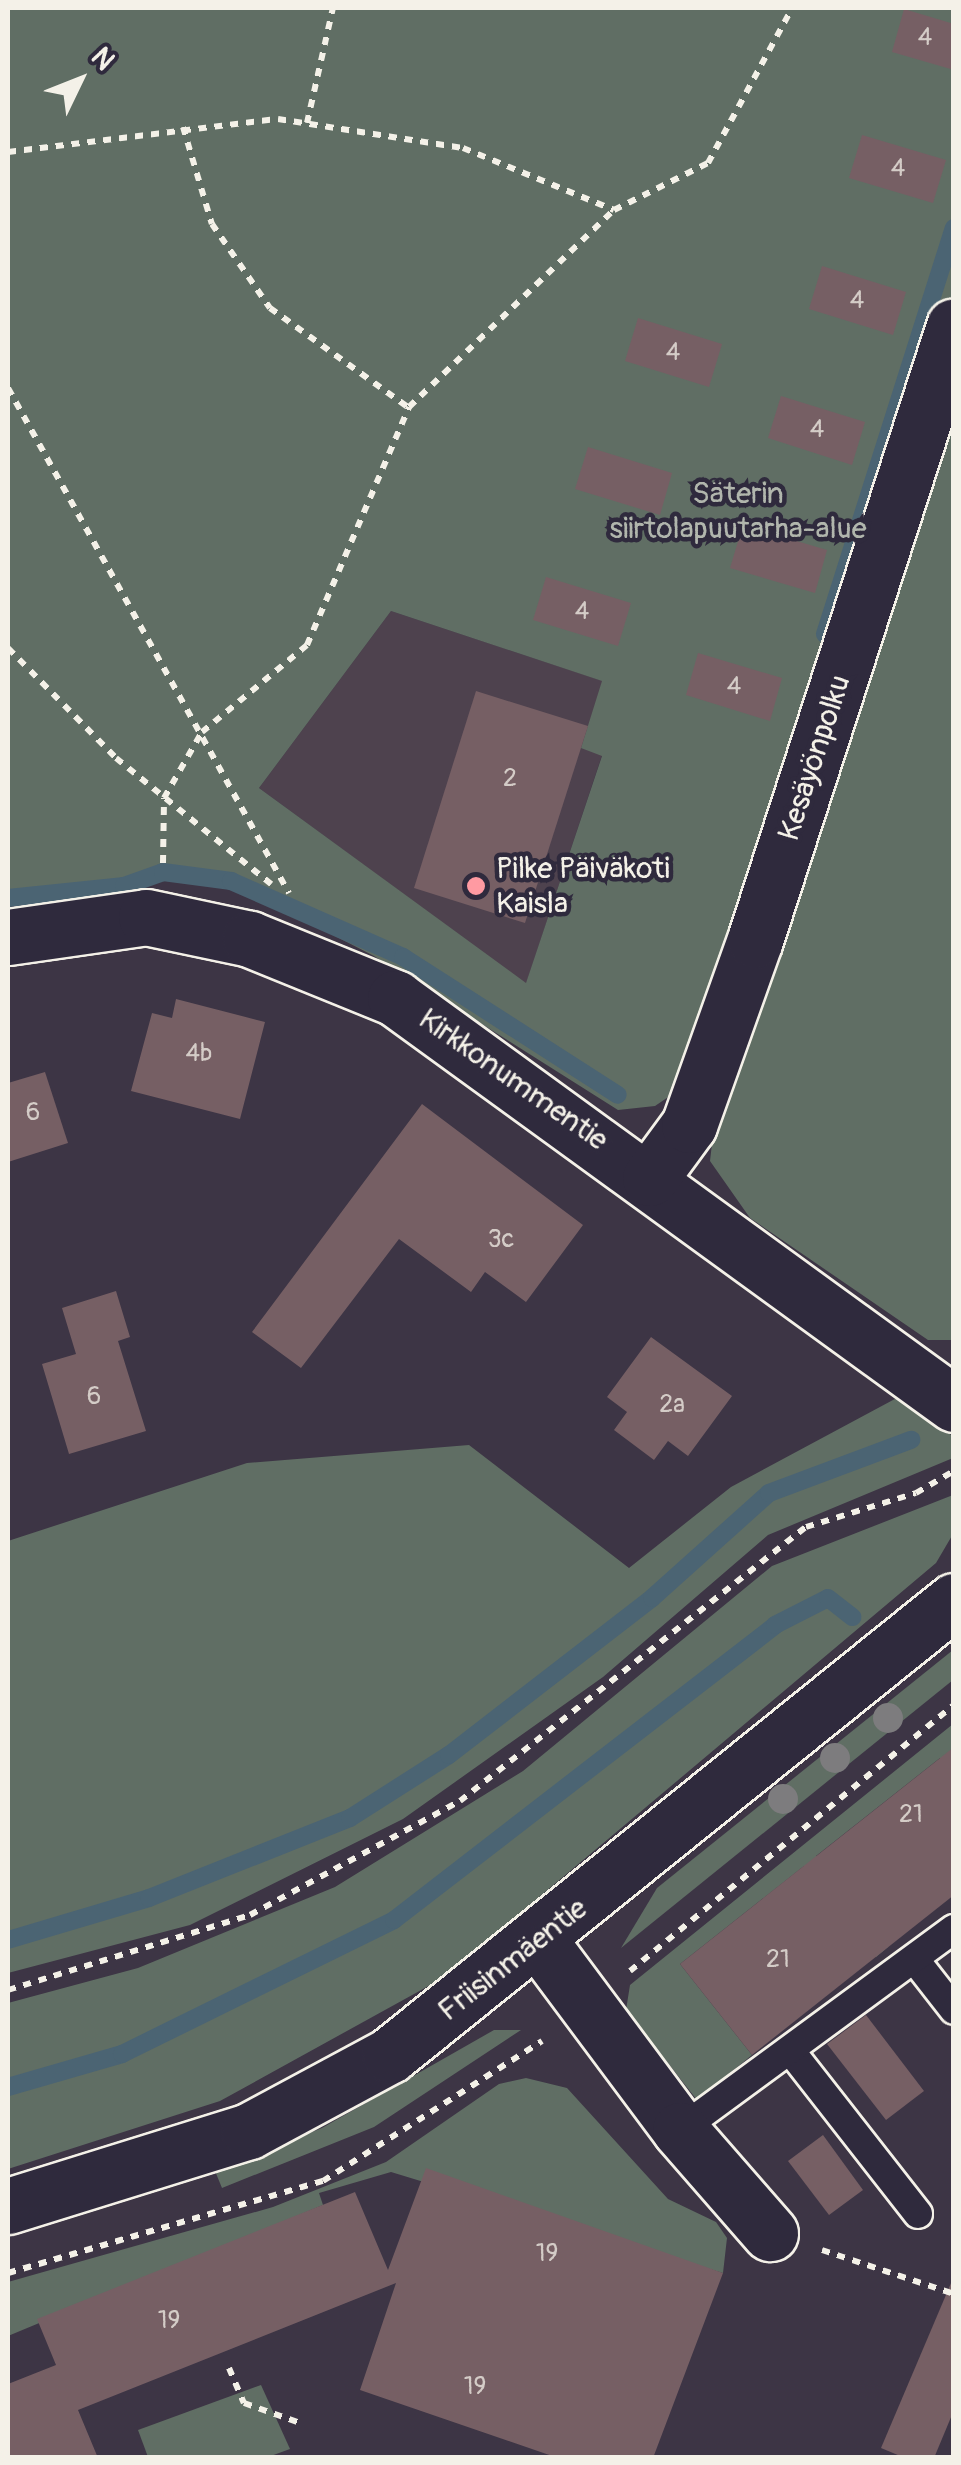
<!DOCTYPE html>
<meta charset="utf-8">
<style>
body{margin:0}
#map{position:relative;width:961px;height:2465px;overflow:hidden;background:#3d3545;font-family:Pangolin,sans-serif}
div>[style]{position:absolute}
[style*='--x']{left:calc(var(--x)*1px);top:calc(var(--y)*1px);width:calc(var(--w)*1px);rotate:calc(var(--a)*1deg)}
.built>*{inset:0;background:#4e424e}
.green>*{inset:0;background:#606e64}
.stream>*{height:18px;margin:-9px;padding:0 9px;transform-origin:9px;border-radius:9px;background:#4b6473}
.building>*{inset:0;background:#765f64}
.path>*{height:6px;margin-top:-3px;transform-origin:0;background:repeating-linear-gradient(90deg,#f4f1e8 0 8px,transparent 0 16px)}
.roads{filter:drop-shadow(2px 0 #f4f1e8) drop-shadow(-2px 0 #f4f1e8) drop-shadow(0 2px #f4f1e8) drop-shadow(0 -2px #f4f1e8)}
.service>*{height:28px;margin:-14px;padding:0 14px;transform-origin:14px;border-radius:14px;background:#2f2a3d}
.minor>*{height:55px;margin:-27.5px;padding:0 27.5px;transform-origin:27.5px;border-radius:27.5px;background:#2f2a3d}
.secondary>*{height:55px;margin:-27.5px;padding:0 27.5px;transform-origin:27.5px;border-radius:27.5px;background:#2f2a3d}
.trees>*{width:30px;height:30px;margin:-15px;border-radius:50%;background:#7d7c7e}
.dots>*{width:28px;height:28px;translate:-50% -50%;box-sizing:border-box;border:5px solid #2f2a3d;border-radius:50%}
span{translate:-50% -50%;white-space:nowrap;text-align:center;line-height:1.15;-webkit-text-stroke:9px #2f2a3d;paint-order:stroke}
.number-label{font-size:25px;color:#d4ccc7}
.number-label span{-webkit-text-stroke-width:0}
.park-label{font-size:30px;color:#b1b6ad}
.street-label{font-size:30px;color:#f4f1e8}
.poi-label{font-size:30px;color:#f4f1e8}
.left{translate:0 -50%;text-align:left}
.frame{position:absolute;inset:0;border:10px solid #f4f1e8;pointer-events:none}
.north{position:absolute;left:30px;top:30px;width:100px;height:100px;-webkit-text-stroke:8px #2f2a3d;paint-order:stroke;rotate:47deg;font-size:28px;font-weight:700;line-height:40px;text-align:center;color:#f4f1e8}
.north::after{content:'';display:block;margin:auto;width:35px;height:45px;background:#f4f1e8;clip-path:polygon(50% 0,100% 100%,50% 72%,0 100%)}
</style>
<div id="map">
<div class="built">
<i style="clip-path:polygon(391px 611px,603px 681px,602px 755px,526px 984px,259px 788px)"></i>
</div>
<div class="green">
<i style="clip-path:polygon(evenodd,8px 8px,953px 8px,953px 1340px,928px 1340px,750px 1218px,710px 1161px,714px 1126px,692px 1081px,655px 1106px,618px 1110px,374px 956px,244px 889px,163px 876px,8px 905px,8px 8px,391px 611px,602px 681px,581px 748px,602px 756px,526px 983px,259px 788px,391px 611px)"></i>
<i style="clip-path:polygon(906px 1393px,952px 1436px,953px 1458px,768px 1535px,603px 1677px,403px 1819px,190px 1925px,8px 1973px,8px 1541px,247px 1463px,469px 1445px,629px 1568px,731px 1487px)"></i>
<i style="clip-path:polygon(953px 1495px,953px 1534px,936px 1563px,443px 1978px,220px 2101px,8px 2169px,8px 2003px,138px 1968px,335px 1887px,523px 1771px,772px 1566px)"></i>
<i style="clip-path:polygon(953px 1650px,953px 1680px,621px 1948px,657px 1888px)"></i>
<i style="clip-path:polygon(953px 1724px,953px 1774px,940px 1758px,816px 1856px,888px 1947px,876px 1957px,804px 1866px,680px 1964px,752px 2055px,697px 2100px,626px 2010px,630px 1985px)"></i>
<i style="clip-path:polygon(494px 2030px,521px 2030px,374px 2127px,222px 2188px,215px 2171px,322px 2128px)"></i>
<i style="clip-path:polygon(526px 2078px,567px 2088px,668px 2199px,716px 2222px,727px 2238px,723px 2273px,391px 2172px,319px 2193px,323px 2205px,8px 2336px,8px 2282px,273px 2207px,386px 2162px,499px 2084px)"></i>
<i style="clip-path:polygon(261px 2385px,290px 2449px,268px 2457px,148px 2457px,138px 2430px)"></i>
</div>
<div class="stream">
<i style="--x:825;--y:634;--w:426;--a:-72.4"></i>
<i style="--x:8;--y:898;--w:117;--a:-5.9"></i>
<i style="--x:124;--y:886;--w:41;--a:-19.7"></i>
<i style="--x:163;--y:872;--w:69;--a:7.5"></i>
<i style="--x:231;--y:881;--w:188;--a:23.8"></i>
<i style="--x:403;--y:957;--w:255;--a:32.7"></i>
<i style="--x:8;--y:1940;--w:147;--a:-16.6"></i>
<i style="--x:149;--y:1898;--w:216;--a:-21.7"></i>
<i style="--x:350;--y:1818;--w:117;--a:-32.5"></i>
<i style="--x:449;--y:1755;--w:257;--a:-37.7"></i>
<i style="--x:652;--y:1598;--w:157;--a:-41.9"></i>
<i style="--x:769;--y:1493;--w:152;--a:-20.5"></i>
<i style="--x:8;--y:2087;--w:119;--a:-16.1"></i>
<i style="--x:122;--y:2054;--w:303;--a:-26.2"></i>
<i style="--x:394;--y:1920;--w:482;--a:-37.7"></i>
<i style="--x:775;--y:1625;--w:59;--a:-27"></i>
<i style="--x:828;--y:1598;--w:31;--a:38"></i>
</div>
<div class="building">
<i style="clip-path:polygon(904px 9px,954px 24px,954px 70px,892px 52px)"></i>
<i style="clip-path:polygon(862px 135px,946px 160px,933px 203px,849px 178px)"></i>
<i style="clip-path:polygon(822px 266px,906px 292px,893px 335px,809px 309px)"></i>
<i style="clip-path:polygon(638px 318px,722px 344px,709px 387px,625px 361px)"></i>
<i style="clip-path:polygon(781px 396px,865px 422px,852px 465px,768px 438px)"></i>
<i style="clip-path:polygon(588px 447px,672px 473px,660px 515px,575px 489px)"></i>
<i style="clip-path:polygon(743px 525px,827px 550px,815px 593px,730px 568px)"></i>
<i style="clip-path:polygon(546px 577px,631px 603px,618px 646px,533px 620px)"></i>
<i style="clip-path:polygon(698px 653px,782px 678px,770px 721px,686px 695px)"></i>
<i style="clip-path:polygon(476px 691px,588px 726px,525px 923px,414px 888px)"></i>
<i style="clip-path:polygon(176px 999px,265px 1022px,240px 1119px,131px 1091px,152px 1013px,172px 1018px)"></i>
<i style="clip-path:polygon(45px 1072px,68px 1143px,8px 1162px,8px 1083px)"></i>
<i style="clip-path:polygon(422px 1104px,583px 1225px,526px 1302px,485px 1272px,471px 1292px,399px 1239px,301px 1368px,252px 1332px)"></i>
<i style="clip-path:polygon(116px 1291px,130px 1337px,118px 1341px,146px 1431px,69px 1454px,42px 1364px,76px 1354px,62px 1308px)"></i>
<i style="clip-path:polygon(651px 1337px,732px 1396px,688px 1456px,668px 1441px,654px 1460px,614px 1430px,627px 1412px,607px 1397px)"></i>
<i style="clip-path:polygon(954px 1747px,954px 1895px,752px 2055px,680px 1964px)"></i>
<i style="clip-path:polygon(866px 2015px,924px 2091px,886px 2120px,827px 2044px)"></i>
<i style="clip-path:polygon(823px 2135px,863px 2190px,829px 2215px,788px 2161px)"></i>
<i style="clip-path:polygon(426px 2168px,723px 2273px,653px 2458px,558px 2458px,360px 2390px,396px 2283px,78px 2410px,98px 2458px,8px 2458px,8px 2384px,56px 2365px,37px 2319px,355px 2192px,388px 2270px)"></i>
<i style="clip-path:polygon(954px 2276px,954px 2410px,934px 2458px,905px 2458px,881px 2448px)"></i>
</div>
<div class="path">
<i style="--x:307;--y:123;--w:118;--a:-77.3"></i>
<i style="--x:183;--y:127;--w:101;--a:73.4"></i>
<i style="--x:212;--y:224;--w:102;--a:55.4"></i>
<i style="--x:270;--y:308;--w:170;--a:35.7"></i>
<i style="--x:8;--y:152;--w:272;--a:-7"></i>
<i style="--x:278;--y:119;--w:187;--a:8.9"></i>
<i style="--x:463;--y:148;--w:163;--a:22.3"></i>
<i style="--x:8;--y:388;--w:578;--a:60.91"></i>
<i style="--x:8;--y:648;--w:154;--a:45.5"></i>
<i style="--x:116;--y:758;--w:200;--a:39.1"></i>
<i style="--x:163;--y:863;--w:65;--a:-89.1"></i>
<i style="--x:164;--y:798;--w:76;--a:-60.1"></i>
<i style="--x:202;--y:732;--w:136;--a:-39.6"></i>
<i style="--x:307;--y:645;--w:259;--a:-66.8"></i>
<i style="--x:409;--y:407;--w:284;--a:-43.9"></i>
<i style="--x:614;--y:210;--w:105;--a:-26.6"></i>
<i style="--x:708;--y:163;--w:176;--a:-61.5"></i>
<i style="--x:630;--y:1971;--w:419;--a:-39.4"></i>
<i style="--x:8;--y:1990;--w:253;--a:-17.2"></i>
<i style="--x:250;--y:1915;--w:239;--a:-28.5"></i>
<i style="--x:460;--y:1801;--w:441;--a:-38.4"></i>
<i style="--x:806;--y:1527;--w:115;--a:-17.2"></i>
<i style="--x:916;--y:1493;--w:44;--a:-30.1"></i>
<i style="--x:822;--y:2250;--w:139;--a:18.4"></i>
<i style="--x:8;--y:2273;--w:328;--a:-16.3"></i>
<i style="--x:323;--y:2181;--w:260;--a:-32.6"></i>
<i style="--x:229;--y:2368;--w:38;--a:67"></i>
<i style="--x:244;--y:2403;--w:63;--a:19.6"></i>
</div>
<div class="roads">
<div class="service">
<i style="--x:915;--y:1960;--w:63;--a:52"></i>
<i style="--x:793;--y:2054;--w:203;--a:52"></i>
<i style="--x:680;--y:2130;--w:340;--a:-36.3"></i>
</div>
<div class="minor">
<i style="--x:8;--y:937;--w:139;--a:-8.2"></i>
<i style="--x:146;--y:917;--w:106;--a:11.9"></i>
<i style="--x:250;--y:939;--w:157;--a:22.1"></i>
<i style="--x:395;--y:998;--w:691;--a:35.99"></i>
<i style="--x:650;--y:1178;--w:66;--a:-53.7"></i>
<i style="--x:689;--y:1125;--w:196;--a:-70.4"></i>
<i style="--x:755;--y:940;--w:645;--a:-72.04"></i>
<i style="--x:540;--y:1942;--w:234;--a:53.3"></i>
<i style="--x:680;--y:2130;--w:137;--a:48.9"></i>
</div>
<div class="secondary">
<i style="--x:8;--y:2206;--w:252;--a:-17.3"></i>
<i style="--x:249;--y:2131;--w:160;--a:-28.3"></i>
<i style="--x:390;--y:2055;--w:724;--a:-38.83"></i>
</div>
</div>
<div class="trees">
<i style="left:888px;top:1718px"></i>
<i style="left:835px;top:1758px"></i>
<i style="left:783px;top:1799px"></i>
</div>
<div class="dots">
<i style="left:476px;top:886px;background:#ff9aa2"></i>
</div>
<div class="number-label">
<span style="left:925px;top:38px">4</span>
<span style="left:898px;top:169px">4</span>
<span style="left:857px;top:301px">4</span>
<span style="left:673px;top:353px">4</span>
<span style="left:817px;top:430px">4</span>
<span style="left:582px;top:612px">4</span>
<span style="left:734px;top:687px">4</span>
<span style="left:510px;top:779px">2</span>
<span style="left:199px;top:1054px">4b</span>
<span style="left:33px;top:1113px">6</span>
<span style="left:501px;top:1240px">3c</span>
<span style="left:94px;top:1397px">6</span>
<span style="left:672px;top:1405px">2a</span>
<span style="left:911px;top:1815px">21</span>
<span style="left:778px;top:1960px">21</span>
<span style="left:547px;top:2254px">19</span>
<span style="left:169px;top:2321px">19</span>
<span style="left:475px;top:2387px">19</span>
</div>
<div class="park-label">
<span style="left:738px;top:511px">Säterin<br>siirtolapuutarha-alue</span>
</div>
<div class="street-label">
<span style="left:815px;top:758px;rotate:-72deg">Kesäyönpolku</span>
<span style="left:513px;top:1080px;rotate:35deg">Kirkkonummentie</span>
<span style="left:513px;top:1960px;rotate:-38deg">Friisinmäentie</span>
</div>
<div class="poi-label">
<span class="left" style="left:496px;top:886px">Pilke Päiväkoti<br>Kaisla</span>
</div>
<div class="frame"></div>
<div class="north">N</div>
</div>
